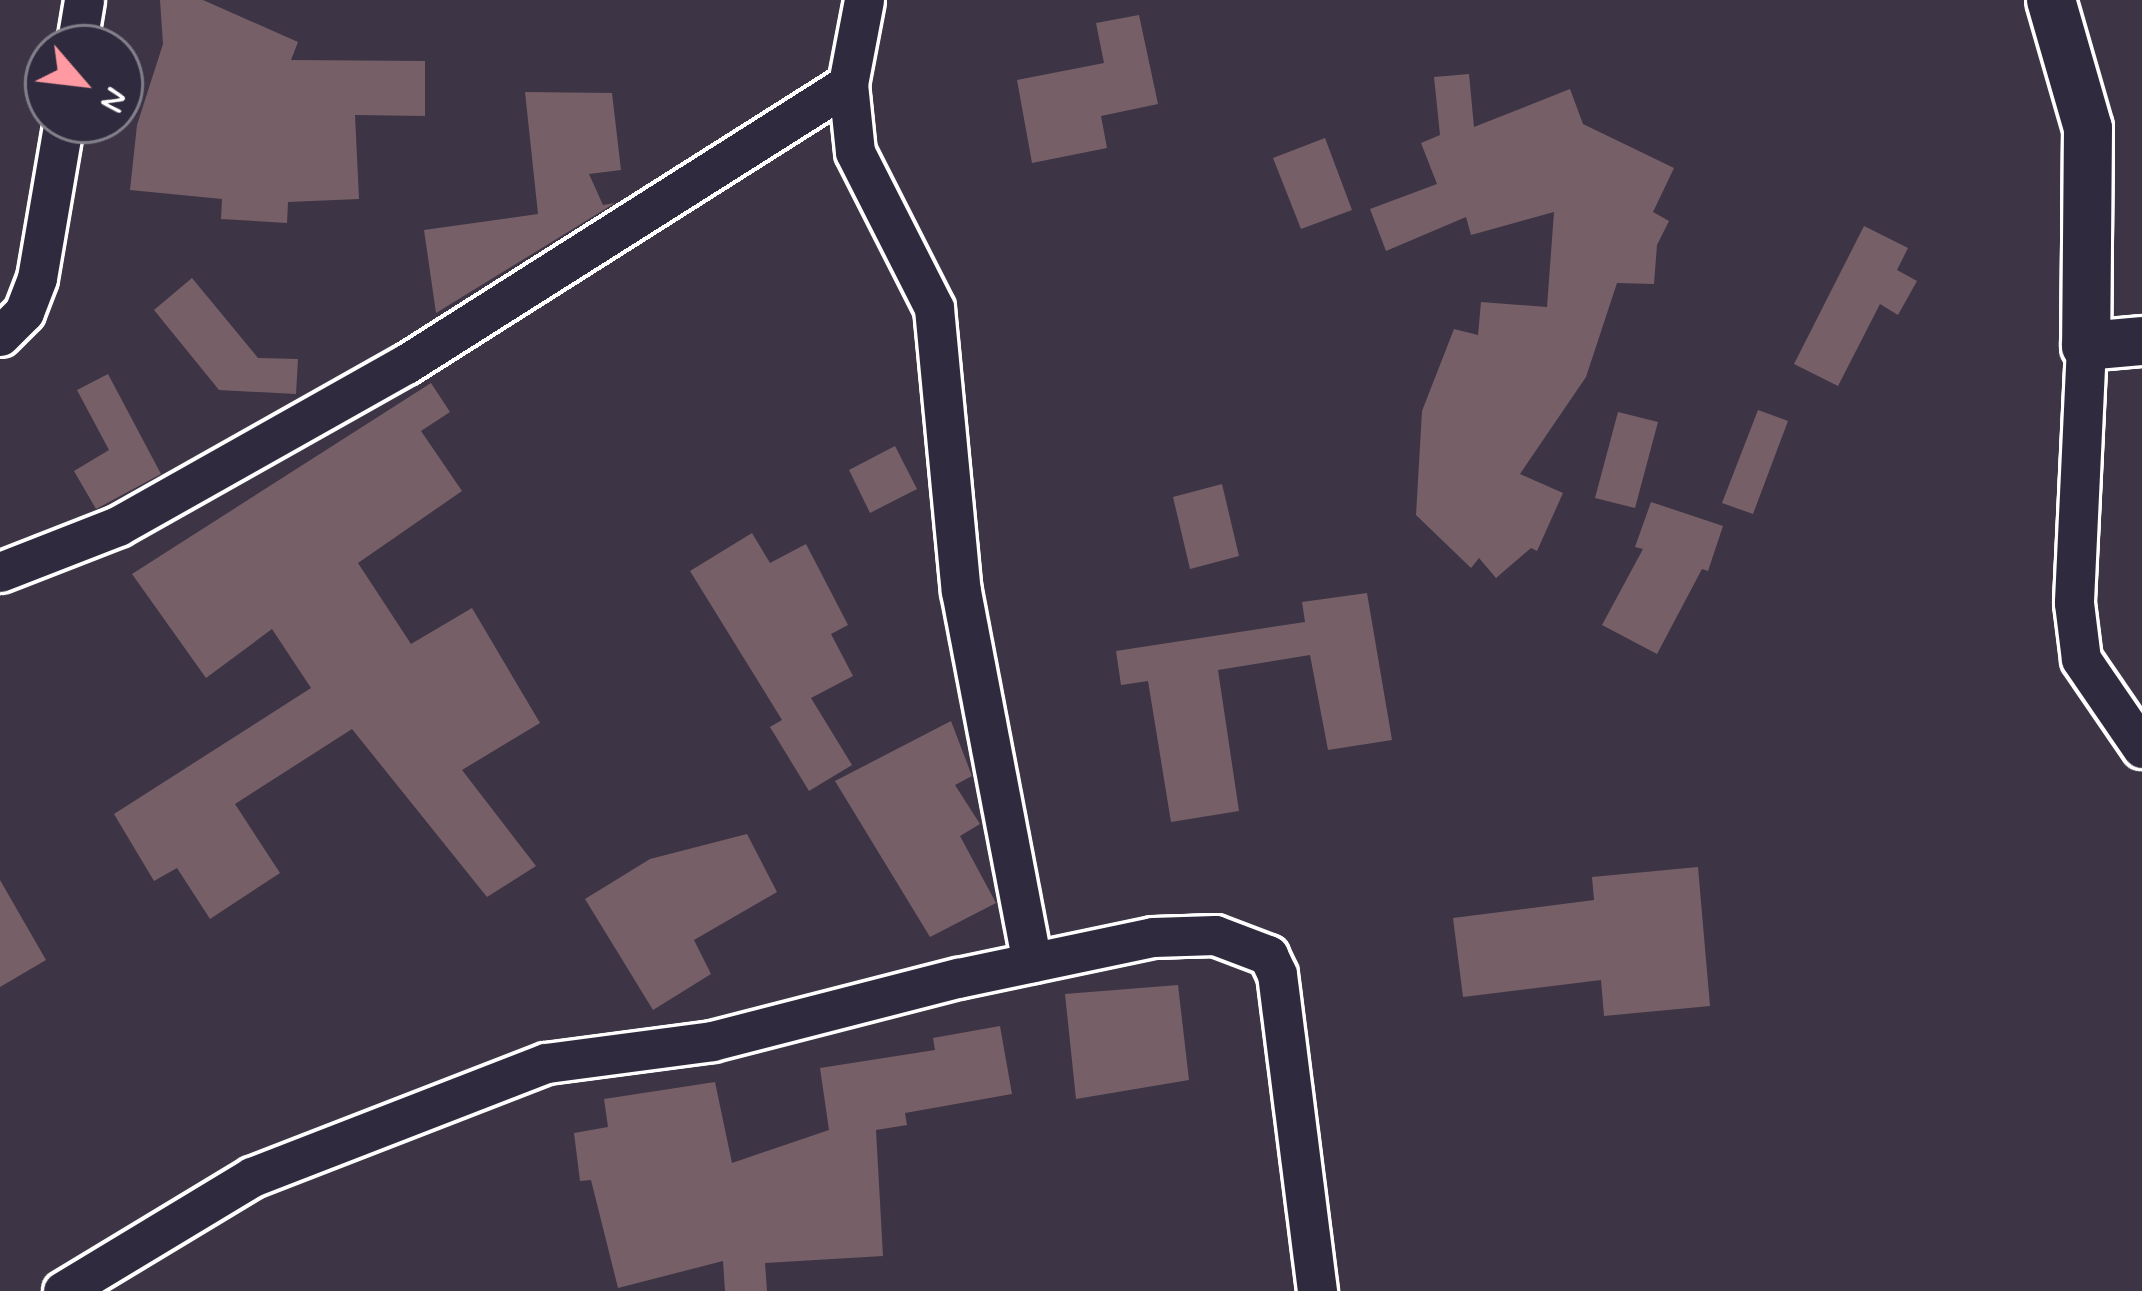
<!DOCTYPE html>
<style>
body{margin:0}
#map{position:relative;width:2142px;height:1291px;overflow:hidden;background:#3d3545;font-family:Mynerve,sans-serif}
div>[style]{position:absolute}
[style*='--x']{left:calc(var(--x)*1px);top:calc(var(--y)*1px);width:calc(var(--w)*1px);rotate:calc(var(--a)*1deg)}
.building>*{inset:0;background:#775f67}
.roads{filter:drop-shadow(3px 0 #fff) drop-shadow(-3px 0 #fff) drop-shadow(0 3px #fff) drop-shadow(0 -3px #fff)}
.minor>*{height:39px;margin:-19.5px;padding:0 19.5px;transform-origin:19.5px;border-radius:19.5px;background:#2f2a3d}
.tertiary>*{height:48px;margin:-24px;padding:0 24px;transform-origin:24px;border-radius:24px;background:#2f2a3d}
span{translate:-50% -50%;white-space:nowrap;text-align:center;line-height:1.15;-webkit-text-stroke:10px #2f2a3d;paint-order:stroke}
.north{position:absolute;left:24px;top:24px;width:120px;height:120px;box-sizing:border-box;background:#2f2a3d;border:3px solid #827f8b;border-radius:50%;rotate:118deg;font-size:33px;font-weight:700;line-height:48px;text-align:center;color:#fff}
.north::after{content:'';display:block;margin:auto;width:42px;height:54px;background:#ff9aa2;clip-path:polygon(50% 0,100% 100%,50% 72%,0 100%)}
</style>
<div id="map">
<div class="building">
<i style="clip-path:polygon(160px 0,203px 0,298px 42px,291px 60px,425px 61px,425px 116px,355px 115px,359px 199px,288px 202px,287px 223px,221px 219px,222px 199px,130px 190px,137px 125px,163px 44px)"></i>
<i style="clip-path:polygon(1139px 15px,1158px 104px,1101px 116px,1107px 148px,1032px 163px,1017px 80px,1104px 63px,1096px 23px)"></i>
<i style="clip-path:polygon(1469px 74px,1474px 127px,1570px 89px,1583px 124px,1674px 168px,1653px 212px,1669px 221px,1657px 245px,1654px 284px,1617px 283px,1586px 377px,1520px 474px,1563px 493px,1537px 551px,1531px 548px,1496px 578px,1479px 558px,1471px 568px,1416px 515px,1422px 411px,1454px 329px,1478px 335px,1481px 302px,1547px 307px,1554px 212px,1471px 235px,1466px 217px,1386px 251px,1370px 209px,1437px 184px,1421px 143px,1440px 135px,1434px 77px)"></i>
<i style="clip-path:polygon(525px 92px,612px 93px,621px 170px,589px 174px,603px 205px,615px 203px,436px 313px,424px 230px,538px 214px)"></i>
<i style="clip-path:polygon(1325px 138px,1352px 210px,1301px 229px,1273px 158px)"></i>
<i style="clip-path:polygon(1864px 226px,1908px 248px,1897px 270px,1917px 281px,1898px 315px,1880px 304px,1838px 386px,1794px 364px)"></i>
<i style="clip-path:polygon(192px 278px,258px 358px,298px 359px,296px 394px,219px 390px,154px 310px)"></i>
<i style="clip-path:polygon(108px 374px,161px 474px,96px 509px,74px 471px,109px 450px,77px 390px)"></i>
<i style="clip-path:polygon(431px 383px,450px 412px,421px 431px,462px 491px,358px 563px,411px 644px,472px 608px,540px 723px,462px 770px,536px 866px,487px 897px,352px 729px,235px 804px,280px 873px,210px 919px,177px 868px,154px 881px,114px 814px,311px 688px,272px 629px,206px 678px,132px 574px)"></i>
<i style="clip-path:polygon(1758px 410px,1788px 421px,1753px 514px,1722px 503px)"></i>
<i style="clip-path:polygon(1618px 412px,1658px 422px,1635px 508px,1595px 498px)"></i>
<i style="clip-path:polygon(895px 446px,917px 489px,870px 513px,849px 470px)"></i>
<i style="clip-path:polygon(1222px 484px,1239px 556px,1190px 569px,1173px 497px)"></i>
<i style="clip-path:polygon(1651px 502px,1723px 526px,1708px 571px,1702px 569px,1657px 654px,1602px 625px,1643px 549px,1635px 547px)"></i>
<i style="clip-path:polygon(752px 533px,770px 563px,806px 544px,848px 625px,831px 634px,853px 676px,811px 698px,852px 765px,809px 791px,770px 727px,782px 720px,690px 571px)"></i>
<i style="clip-path:polygon(1367px 593px,1392px 740px,1328px 750px,1310px 655px,1218px 670px,1239px 811px,1171px 822px,1148px 681px,1121px 685px,1116px 651px,1305px 622px,1302px 602px)"></i>
<i style="clip-path:polygon(951px 721px,972px 776px,955px 785px,980px 824px,960px 836px,996px 903px,930px 937px,835px 781px)"></i>
<i style="clip-path:polygon(747px 834px,777px 892px,694px 940px,711px 974px,653px 1010px,585px 899px,650px 859px)"></i>
<i style="clip-path:polygon(1698px 867px,1710px 1006px,1604px 1016px,1601px 980px,1463px 997px,1453px 918px,1594px 900px,1592px 877px)"></i>
<i style="clip-path:polygon(0 880px,46px 960px,0 987px)"></i>
<i style="clip-path:polygon(1178px 985px,1189px 1080px,1076px 1099px,1065px 994px)"></i>
<i style="clip-path:polygon(1000px 1026px,1012px 1094px,905px 1113px,907px 1125px,876px 1130px,883px 1256px,765px 1263px,767px 1291px,725px 1291px,723px 1261px,618px 1288px,591px 1180px,580px 1181px,574px 1133px,608px 1127px,604px 1099px,715px 1082px,732px 1163px,829px 1130px,820px 1068px,935px 1050px,933px 1038px)"></i>
</div>
<div class="roads">
<div class="minor">
<i style="--x:864;--y:0;--w:86;--a:100.8"></i>
<i style="--x:848;--y:84;--w:68;--a:84.1"></i>
<i style="--x:855;--y:152;--w:175;--a:63.1"></i>
<i style="--x:934;--y:308;--w:284;--a:84.6"></i>
<i style="--x:961;--y:591;--w:378;--a:79.2"></i>
<i style="--x:76;--y:48;--w:49;--a:-80.5"></i>
<i style="--x:0;--y:336;--w:34;--a:-45"></i>
<i style="--x:24;--y:312;--w:36;--a:-69"></i>
<i style="--x:37;--y:278;--w:160;--a:-80.3"></i>
<i style="--x:2086;--y:346;--w:257;--a:92.7"></i>
<i style="--x:2074;--y:603;--w:56;--a:82.9"></i>
<i style="--x:2081;--y:659;--w:108;--a:55.6"></i>
<i style="--x:0;--y:572;--w:127;--a:-21.3"></i>
<i style="--x:118;--y:526;--w:330;--a:-29.4"></i>
<i style="--x:406;--y:364;--w:523;--a:-32.35"></i>
<i style="--x:63;--y:1291;--w:221;--a:-31.1"></i>
<i style="--x:252;--y:1177;--w:315;--a:-21.2"></i>
<i style="--x:546;--y:1063;--w:167;--a:-7.5"></i>
<i style="--x:712;--y:1041;--w:254;--a:-14.4"></i>
<i style="--x:958;--y:978;--w:199;--a:-11.9"></i>
<i style="--x:1153;--y:937;--w:62;--a:-1.8"></i>
<i style="--x:1215;--y:935;--w:57;--a:20.7"></i>
<i style="--x:1268;--y:955;--w:21;--a:65"></i>
<i style="--x:1277;--y:974;--w:320;--a:82.8"></i>
</div>
<div class="tertiary">
<i style="--x:2051;--y:0;--w:133;--a:73.9"></i>
<i style="--x:2088;--y:128;--w:218;--a:90.5"></i>
<i style="--x:2086;--y:346;--w:56;--a:-5.1"></i>
</div>
</div>
<div class="north">N</div>
</div>
